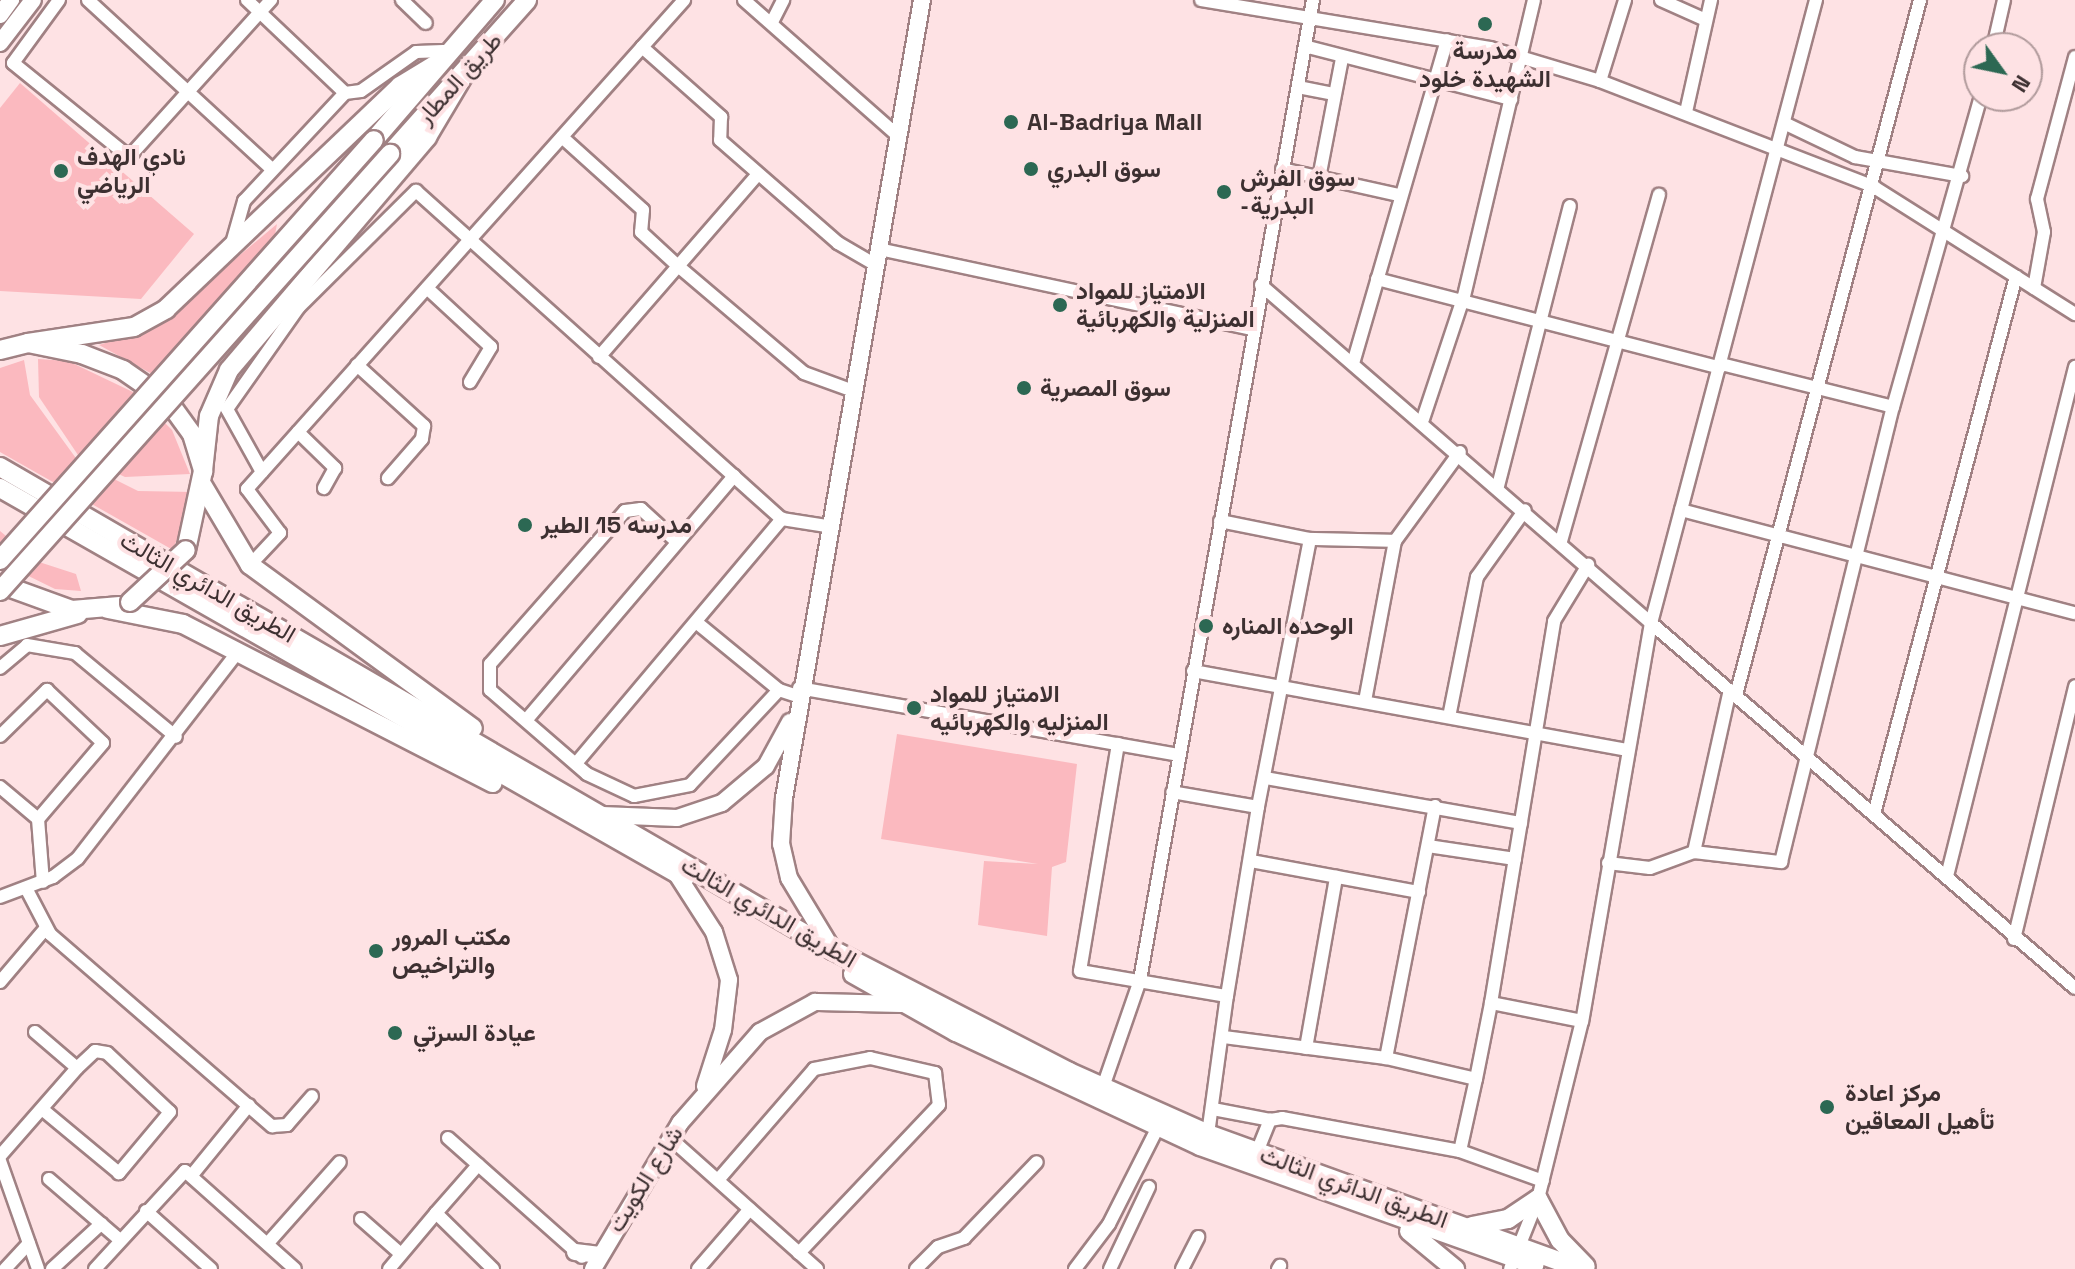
<!DOCTYPE html>
<meta charset="utf-8">
<style>
body{margin:0}
#map{position:relative;width:2075px;height:1269px;overflow:hidden;background:#fee2e4;font-family:"Space Grotesk",Vazirmatn,sans-serif}
div>[style]{position:absolute}
[style*='--x']{left:calc(var(--x)*1px);top:calc(var(--y)*1px);width:calc(var(--w)*1px);rotate:calc(var(--a)*1deg)}
.green>*{inset:0;background:#fbb9bf}
.roads{filter:drop-shadow(2px 0 #a08183) drop-shadow(-2px 0 #a08183) drop-shadow(0 2px #a08183) drop-shadow(0 -2px #a08183)}
.minor>*{height:12px;margin:-6px;padding:0 6px;transform-origin:6px;border-radius:6px;background:#fff}
.major>*{height:16px;margin:-8px;padding:0 8px;transform-origin:8px;border-radius:8px;background:#fff}
.highway>*{height:18px;margin:-9px;padding:0 9px;transform-origin:9px;border-radius:9px;background:#fff}
.bridges{filter:drop-shadow(2px 0 #a08183) drop-shadow(-2px 0 #a08183) drop-shadow(0 2px #a08183) drop-shadow(0 -2px #a08183)}
.highway-bridge>*{height:18px;margin:-9px;padding:0 9px;transform-origin:9px;border-radius:9px;background:#fff}
.dots>*{width:22px;height:22px;translate:-50% -50%;box-sizing:border-box;border:4px solid #fee2e4;border-radius:50%}
span{translate:-50% -50%;white-space:nowrap;text-align:center;line-height:1.15;-webkit-text-stroke:8px #fee2e4;paint-order:stroke}
.poi-label{font-size:24px;color:#3d3031;font-weight:700}
.left{translate:0 -50%;text-align:left}
.street-label{font-size:24px;color:#3d3031}
.north{position:absolute;left:1963px;top:32px;width:80px;height:80px;box-sizing:border-box;background:#fee2e4;border:2px solid #b19b9c;border-radius:50%;rotate:123deg;font-size:22px;font-weight:700;line-height:32px;text-align:center;color:#3d3031}
.north::after{content:'';display:block;margin:auto;width:28px;height:36px;background:#2c6853;clip-path:polygon(50% 0,100% 100%,50% 72%,0 100%)}
</style>
<div id="map">
<div class="green">
<i style="clip-path:polygon(20px 83px,194px 234px,141px 299px,0 291px,0 108px)"></i>
<i style="clip-path:polygon(277px 224px,274px 240px,154px 375px,99px 345px,154px 327px)"></i>
<i style="clip-path:polygon(38px 359px,68px 361px,135px 393px,172px 430px,190px 474px,125px 477px,78px 455px,39px 397px)"></i>
<i style="clip-path:polygon(24px 360px,30px 395px,78px 461px,138px 491px,194px 492px,173px 550px,0 452px,0 368px)"></i>
<i style="clip-path:polygon(0 531px,36px 561px,76px 574px,81px 591px,55px 589px,0 562px)"></i>
<i style="clip-path:polygon(897px 734px,1077px 764px,1066px 862px,1052px 867px,1047px 936px,978px 925px,984px 861px,1038px 864px,881px 839px)"></i>
</div>
<div class="roads">
<div class="minor">
<i style="--x:59;--y:0;--w:78;--a:126.1"></i>
<i style="--x:13;--y:63;--w:149;--a:39"></i>
<i style="--x:129;--y:157;--w:212;--a:-47.9"></i>
<i style="--x:88;--y:0;--w:250;--a:42.6"></i>
<i style="--x:247;--y:0;--w:135;--a:43.5"></i>
<i style="--x:402;--y:0;--w:33;--a:44"></i>
<i style="--x:744;--y:0;--w:204;--a:41.4"></i>
<i style="--x:1201;--y:0;--w:293;--a:9.4"></i>
<i style="--x:1490;--y:48;--w:115;--a:16.7"></i>
<i style="--x:1600;--y:81;--w:294;--a:21.1"></i>
<i style="--x:1874;--y:187;--w:238;--a:32.3"></i>
<i style="--x:1661;--y:0;--w:49;--a:24"></i>
<i style="--x:1816;--y:0;--w:644;--a:104.83"></i>
<i style="--x:1651;--y:623;--w:559;--a:40.72"></i>
<i style="--x:772;--y:22;--w:25;--a:-63"></i>
<i style="--x:642;--y:47;--w:106;--a:41.5"></i>
<i style="--x:721;--y:117;--w:23;--a:92"></i>
<i style="--x:720;--y:140;--w:157;--a:41.1"></i>
<i style="--x:838;--y:243;--w:44;--a:30.1"></i>
<i style="--x:1308;--y:47;--w:210;--a:14.4"></i>
<i style="--x:1993;--y:48;--w:49;--a:-77.1"></i>
<i style="--x:1600;--y:81;--w:85;--a:-72.8"></i>
<i style="--x:1298;--y:87;--w:37;--a:11"></i>
<i style="--x:1686;--y:112;--w:115;--a:-77.4"></i>
<i style="--x:1784;--y:123;--w:79;--a:25.6"></i>
<i style="--x:1855;--y:157;--w:109;--a:10.1"></i>
<i style="--x:562;--y:137;--w:109;--a:42"></i>
<i style="--x:643;--y:210;--w:22;--a:95"></i>
<i style="--x:641;--y:232;--w:50;--a:42.6"></i>
<i style="--x:678;--y:266;--w:165;--a:40.3"></i>
<i style="--x:804;--y:373;--w:50;--a:19.9"></i>
<i style="--x:1282;--y:169;--w:119;--a:12.6"></i>
<i style="--x:1319;--y:178;--w:122;--a:-79.1"></i>
<i style="--x:231;--y:247;--w:48;--a:-74.2"></i>
<i style="--x:244;--y:201;--w:148;--a:-46.9"></i>
<i style="--x:345;--y:93;--w:16;--a:-7"></i>
<i style="--x:361;--y:91;--w:67;--a:-35.3"></i>
<i style="--x:416;--y:52;--w:34;--a:-2"></i>
<i style="--x:879;--y:249;--w:382;--a:12.1"></i>
<i style="--x:1377;--y:279;--w:354;--a:14.5"></i>
<i style="--x:1261;--y:285;--w:516;--a:40.91"></i>
<i style="--x:1651;--y:623;--w:404;--a:99.8"></i>
<i style="--x:1582;--y:1021;--w:183;--a:103.9"></i>
<i style="--x:1538;--y:1199;--w:75;--a:111.8"></i>
<i style="--x:427;--y:288;--w:87;--a:42.7"></i>
<i style="--x:491;--y:347;--w:41;--a:121"></i>
<i style="--x:2034;--y:288;--w:57;--a:-79.9"></i>
<i style="--x:2044;--y:232;--w:34;--a:-102"></i>
<i style="--x:2037;--y:199;--w:147;--a:-75"></i>
<i style="--x:599;--y:357;--w:242;--a:-49"></i>
<i style="--x:1354;--y:360;--w:333;--a:-73.8"></i>
<i style="--x:1721;--y:364;--w:177;--a:14"></i>
<i style="--x:357;--y:365;--w:91;--a:42.3"></i>
<i style="--x:424;--y:426;--w:13;--a:99"></i>
<i style="--x:422;--y:439;--w:52;--a:131.1"></i>
<i style="--x:1423;--y:419;--w:130;--a:-71.6"></i>
<i style="--x:1464;--y:296;--w:304;--a:-76.7"></i>
<i style="--x:298;--y:432;--w:52;--a:44.2"></i>
<i style="--x:335;--y:468;--w:23;--a:119"></i>
<i style="--x:262;--y:472;--w:72;--a:-119.1"></i>
<i style="--x:227;--y:409;--w:125;--a:-54.8"></i>
<i style="--x:299;--y:307;--w:165;--a:-44.8"></i>
<i style="--x:416;--y:191;--w:491;--a:41.9"></i>
<i style="--x:782;--y:519;--w:45;--a:9"></i>
<i style="--x:1498;--y:486;--w:289;--a:-75.6"></i>
<i style="--x:1681;--y:510;--w:407;--a:14.7"></i>
<i style="--x:1220;--y:521;--w:92;--a:11.3"></i>
<i style="--x:1310;--y:539;--w:273;--a:101"></i>
<i style="--x:1310;--y:539;--w:85;--a:1.3"></i>
<i style="--x:1561;--y:541;--w:360;--a:-74.2"></i>
<i style="--x:677;--y:542;--w:49;--a:-137.5"></i>
<i style="--x:641;--y:509;--w:16;--a:173"></i>
<i style="--x:625;--y:511;--w:204;--a:131.4"></i>
<i style="--x:490;--y:664;--w:26;--a:90"></i>
<i style="--x:490;--y:690;--w:128;--a:40.9"></i>
<i style="--x:587;--y:774;--w:52;--a:25.1"></i>
<i style="--x:634;--y:796;--w:57;--a:-11.1"></i>
<i style="--x:690;--y:785;--w:130;--a:-46.9"></i>
<i style="--x:250;--y:565;--w:44;--a:-46.8"></i>
<i style="--x:280;--y:533;--w:55;--a:-126.9"></i>
<i style="--x:247;--y:489;--w:656;--a:-48.21"></i>
<i style="--x:696;--y:622;--w:107;--a:39.3"></i>
<i style="--x:779;--y:690;--w:20;--a:18"></i>
<i style="--x:0;--y:668;--w:35;--a:-40"></i>
<i style="--x:27;--y:645;--w:49;--a:9.5"></i>
<i style="--x:75;--y:653;--w:131;--a:39.7"></i>
<i style="--x:1193;--y:671;--w:438;--a:10.3"></i>
<i style="--x:799;--y:688;--w:385;--a:10"></i>
<i style="--x:1736;--y:695;--w:719;--a:-75.17"></i>
<i style="--x:1365;--y:701;--w:163;--a:-79.4"></i>
<i style="--x:1395;--y:541;--w:110;--a:-53.9"></i>
<i style="--x:1449;--y:717;--w:143;--a:-78.7"></i>
<i style="--x:1477;--y:577;--w:82;--a:-54.4"></i>
<i style="--x:528;--y:718;--w:318;--a:-49.6"></i>
<i style="--x:0;--y:736;--w:66;--a:-44.4"></i>
<i style="--x:47;--y:690;--w:77;--a:43.4"></i>
<i style="--x:103;--y:743;--w:100;--a:130.5"></i>
<i style="--x:1118;--y:744;--w:230;--a:99.5"></i>
<i style="--x:1080;--y:971;--w:149;--a:9.7"></i>
<i style="--x:1227;--y:996;--w:192;--a:-80.7"></i>
<i style="--x:1258;--y:807;--w:87;--a:-170.1"></i>
<i style="--x:578;--y:761;--w:317;--a:-49.9"></i>
<i style="--x:1265;--y:778;--w:260;--a:10"></i>
<i style="--x:0;--y:787;--w:50;--a:40.1"></i>
<i style="--x:38;--y:819;--w:63;--a:85.5"></i>
<i style="--x:1435;--y:806;--w:257;--a:101"></i>
<i style="--x:1386;--y:1058;--w:92;--a:13.1"></i>
<i style="--x:1476;--y:1079;--w:77;--a:-78.8"></i>
<i style="--x:1874;--y:814;--w:556;--a:-75.21"></i>
<i style="--x:1428;--y:846;--w:88;--a:8.5"></i>
<i style="--x:1694;--y:852;--w:166;--a:-77.5"></i>
<i style="--x:1251;--y:861;--w:171;--a:10.5"></i>
<i style="--x:1608;--y:863;--w:42;--a:6.8"></i>
<i style="--x:1650;--y:868;--w:47;--a:-20"></i>
<i style="--x:1694;--y:852;--w:88;--a:6.6"></i>
<i style="--x:1781;--y:862;--w:469;--a:-76.2"></i>
<i style="--x:1893;--y:407;--w:323;--a:-74.2"></i>
<i style="--x:1947;--y:876;--w:525;--a:-75.88"></i>
<i style="--x:26;--y:888;--w:52;--a:62.4"></i>
<i style="--x:50;--y:934;--w:294;--a:40.9"></i>
<i style="--x:272;--y:1126;--w:15;--a:-4"></i>
<i style="--x:287;--y:1125;--w:38;--a:-49"></i>
<i style="--x:0;--y:897;--w:57;--a:-20.7"></i>
<i style="--x:53;--y:877;--w:31;--a:-37"></i>
<i style="--x:78;--y:858;--w:261;--a:-52.2"></i>
<i style="--x:2014;--y:939;--w:260;--a:-76.4"></i>
<i style="--x:0;--y:982;--w:71;--a:-49.6"></i>
<i style="--x:1582;--y:1021;--w:93;--a:-168.8"></i>
<i style="--x:1491;--y:1003;--w:387;--a:-80.6"></i>
<i style="--x:1554;--y:621;--w:66;--a:-58.7"></i>
<i style="--x:35;--y:1032;--w:55;--a:40.6"></i>
<i style="--x:1224;--y:1037;--w:163;--a:7.4"></i>
<i style="--x:1306;--y:1048;--w:174;--a:-80"></i>
<i style="--x:1103;--y:1087;--w:113;--a:-70.9"></i>
<i style="--x:1140;--y:980;--w:995;--a:-79.99"></i>
<i style="--x:1213;--y:1109;--w:58;--a:10.9"></i>
<i style="--x:1208;--y:1134;--w:139;--a:-82.2"></i>
<i style="--x:448;--y:1138;--w:179;--a:41.6"></i>
<i style="--x:670;--y:1138;--w:197;--a:41.7"></i>
<i style="--x:1460;--y:1151;--w:88;--a:19.9"></i>
<i style="--x:1257;--y:1152;--w:35;--a:-68"></i>
<i style="--x:1270;--y:1120;--w:12;--a:-9"></i>
<i style="--x:1282;--y:1118;--w:181;--a:10.5"></i>
<i style="--x:1460;--y:1151;--w:74;--a:-77.5"></i>
<i style="--x:0;--y:1156;--w:117;--a:-48.8"></i>
<i style="--x:77;--y:1068;--w:25;--a:-43"></i>
<i style="--x:95;--y:1051;--w:12;--a:9"></i>
<i style="--x:107;--y:1053;--w:86;--a:43.1"></i>
<i style="--x:170;--y:1112;--w:80;--a:129.9"></i>
<i style="--x:119;--y:1173;--w:100;--a:-140.3"></i>
<i style="--x:0;--y:1161;--w:114;--a:70.6"></i>
<i style="--x:192;--y:1175;--w:90;--a:-50.8"></i>
<i style="--x:49;--y:1179;--w:94;--a:40.7"></i>
<i style="--x:718;--y:1180;--w:147;--a:-49.1"></i>
<i style="--x:814;--y:1069;--w:57;--a:-11.1"></i>
<i style="--x:870;--y:1058;--w:67;--a:13"></i>
<i style="--x:935;--y:1073;--w:32;--a:83"></i>
<i style="--x:939;--y:1105;--w:204;--a:133.4"></i>
<i style="--x:146;--y:1211;--w:87;--a:41.7"></i>
<i style="--x:436;--y:1213;--w:64;--a:-48.8"></i>
<i style="--x:361;--y:1219;--w:53;--a:41.2"></i>
<i style="--x:268;--y:1243;--w:108;--a:-48.4"></i>
<i style="--x:5;--y:1269;--w:35;--a:-47"></i>
<i style="--x:52;--y:1269;--w:67;--a:-42.6"></i>
<i style="--x:95;--y:1269;--w:133;--a:-47.4"></i>
<i style="--x:185;--y:1171;--w:147;--a:41.7"></i>
<i style="--x:389;--y:1269;--w:73;--a:-50"></i>
<i style="--x:436;--y:1213;--w:80;--a:44.5"></i>
<i style="--x:698;--y:1269;--w:79;--a:-49.1"></i>
<i style="--x:916;--y:1269;--w:31;--a:-45"></i>
<i style="--x:938;--y:1247;--w:28;--a:-19"></i>
<i style="--x:964;--y:1238;--w:105;--a:-46.2"></i>
<i style="--x:1075;--y:1269;--w:56;--a:-52.9"></i>
<i style="--x:1109;--y:1224;--w:109;--a:-63.2"></i>
<i style="--x:1110;--y:1269;--w:91;--a:-64.6"></i>
<i style="--x:1182;--y:1269;--w:36;--a:-63"></i>
<i style="--x:1278;--y:1269;--w:4;--a:-56"></i>
</div>
<div class="major">
<i style="--x:0;--y:15;--w:19;--a:-54"></i>
<i style="--x:0;--y:43;--w:54;--a:-52.5"></i>
<i style="--x:602;--y:815;--w:75;--a:2.3"></i>
<i style="--x:677;--y:818;--w:47;--a:-18.4"></i>
<i style="--x:722;--y:803;--w:57;--a:-40.1"></i>
<i style="--x:766;--y:766;--w:50;--a:-61.4"></i>
<i style="--x:676;--y:873;--w:70;--a:57.2"></i>
<i style="--x:714;--y:932;--w:50;--a:72.6"></i>
<i style="--x:729;--y:980;--w:50;--a:96.8"></i>
<i style="--x:723;--y:1030;--w:59;--a:107.8"></i>
<i style="--x:832;--y:949;--w:83;--a:-121.2"></i>
<i style="--x:789;--y:878;--w:35;--a:-103"></i>
<i style="--x:781;--y:844;--w:46;--a:-86.3"></i>
<i style="--x:784;--y:798;--w:810;--a:-80.19"></i>
<i style="--x:575;--y:1252;--w:25;--a:7"></i>
<i style="--x:593;--y:1269;--w:170;--a:-59.2"></i>
<i style="--x:680;--y:1123;--w:121;--a:-48.7"></i>
<i style="--x:760;--y:1032;--w:63;--a:-28.6"></i>
<i style="--x:815;--y:1002;--w:88;--a:1.3"></i>
</div>
<div class="highway">
<i style="--x:374;--y:140;--w:185;--a:-49.2"></i>
<i style="--x:390;--y:154;--w:206;--a:-48.3"></i>
<i style="--x:28;--y:343;--w:107;--a:-8.6"></i>
<i style="--x:134;--y:327;--w:37;--a:-29"></i>
<i style="--x:166;--y:309;--w:323;--a:-43.6"></i>
<i style="--x:400;--y:86;--w:44;--a:-31.2"></i>
<i style="--x:0;--y:350;--w:29;--a:-14"></i>
<i style="--x:28;--y:343;--w:55;--a:11.5"></i>
<i style="--x:82;--y:354;--w:44;--a:21.3"></i>
<i style="--x:123;--y:370;--w:55;--a:34.6"></i>
<i style="--x:168;--y:401;--w:41;--a:54"></i>
<i style="--x:192;--y:434;--w:39;--a:73"></i>
<i style="--x:203;--y:471;--w:81;--a:102.1"></i>
<i style="--x:0;--y:467;--w:963;--a:30.11"></i>
<i style="--x:833;--y:950;--w:266;--a:27.3"></i>
<i style="--x:1069;--y:1072;--w:152;--a:24"></i>
<i style="--x:1208;--y:1134;--w:396;--a:19.9"></i>
<i style="--x:203;--y:471;--w:55;--a:-83.8"></i>
<i style="--x:209;--y:416;--w:50;--a:-66.5"></i>
<i style="--x:229;--y:370;--w:306;--a:-49.6"></i>
<i style="--x:427;--y:137;--w:74;--a:-59.3"></i>
<i style="--x:203;--y:486;--w:92;--a:59.3"></i>
<i style="--x:250;--y:565;--w:276;--a:36.2"></i>
<i style="--x:0;--y:488;--w:788;--a:29.65"></i>
<i style="--x:0;--y:584;--w:77;--a:19.9"></i>
<i style="--x:72;--y:610;--w:48;--a:-4.8"></i>
<i style="--x:108;--y:609;--w:76;--a:11.3"></i>
<i style="--x:183;--y:624;--w:348;--a:27.2"></i>
<i style="--x:0;--y:636;--w:81;--a:-15.8"></i>
<i style="--x:853;--y:974;--w:118;--a:29.4"></i>
<i style="--x:956;--y:1032;--w:269;--a:25"></i>
<i style="--x:1200;--y:1146;--w:355;--a:19.6"></i>
<i style="--x:1472;--y:1226;--w:37;--a:-11"></i>
<i style="--x:1508;--y:1219;--w:36;--a:-34"></i>
<i style="--x:1538;--y:1199;--w:47;--a:61.8"></i>
<i style="--x:1560;--y:1240;--w:37;--a:46"></i>
<i style="--x:1409;--y:1231;--w:60;--a:39.6"></i>
</div>
</div>
<div class="bridges">
<div class="highway-bridge">
<i style="--x:0;--y:560;--w:562;--a:-48.32"></i>
<i style="--x:0;--y:591;--w:586;--a:-48.25"></i>
<i style="--x:130;--y:602;--w:76;--a:-42.9"></i>
</div>
</div>
<div class="dots">
<i style="left:1485px;top:24px;background:#2c6853"></i>
<i style="left:1011px;top:122px;background:#2c6853"></i>
<i style="left:1031px;top:169px;background:#2c6853"></i>
<i style="left:61px;top:171px;background:#2c6853"></i>
<i style="left:1224px;top:192px;background:#2c6853"></i>
<i style="left:1060px;top:305px;background:#2c6853"></i>
<i style="left:1024px;top:388px;background:#2c6853"></i>
<i style="left:525px;top:525px;background:#2c6853"></i>
<i style="left:1206px;top:626px;background:#2c6853"></i>
<i style="left:914px;top:708px;background:#2c6853"></i>
<i style="left:376px;top:951px;background:#2c6853"></i>
<i style="left:395px;top:1033px;background:#2c6853"></i>
<i style="left:1827px;top:1107px;background:#2c6853"></i>
</div>
<div class="poi-label">
<span style="left:1485px;top:65px">مدرسة<br>الشهيدة خلود</span>
<span class="left" style="left:1027px;top:122px">Al-Badriya Mall</span>
<span class="left" style="left:77px;top:171px">نادي الهدف<br>الرياضي</span>
<span class="left" style="left:1047px;top:169px">سوق البدري</span>
<span class="left" style="left:1240px;top:192px">سوق الفرش<br>-البدرية</span>
<span class="left" style="left:1076px;top:305px">الامتياز للمواد<br>المنزلية والكهربائية</span>
<span class="left" style="left:1040px;top:388px">سوق المصرية</span>
<span class="left" style="left:541px;top:525px">مدرسه 15 الطير</span>
<span class="left" style="left:1222px;top:626px">الوحده المناره</span>
<span class="left" style="left:930px;top:708px">الامتياز للمواد<br>المنزليه والكهربائيه</span>
<span class="left" style="left:392px;top:951px">مكتب المرور<br>والتراخيص</span>
<span class="left" style="left:413px;top:1033px">عيادة السرتي</span>
<span class="left" style="left:1845px;top:1107px">مركز اعادة<br>تأهيل المعاقين</span>
</div>
<div class="street-label">
<span style="left:459px;top:78px;rotate:-48deg">طريق المطار</span>
<span style="left:208px;top:587px;rotate:30deg">الطريق الدائري الثالث</span>
<span style="left:769px;top:912px;rotate:30deg">الطريق الدائري الثالث</span>
<span style="left:645px;top:1179px;rotate:-58deg">شارع الكويت</span>
<span style="left:1354px;top:1187px;rotate:20deg">الطريق الدائري الثالث</span>
</div>
<div class="north">N</div>
</div>
